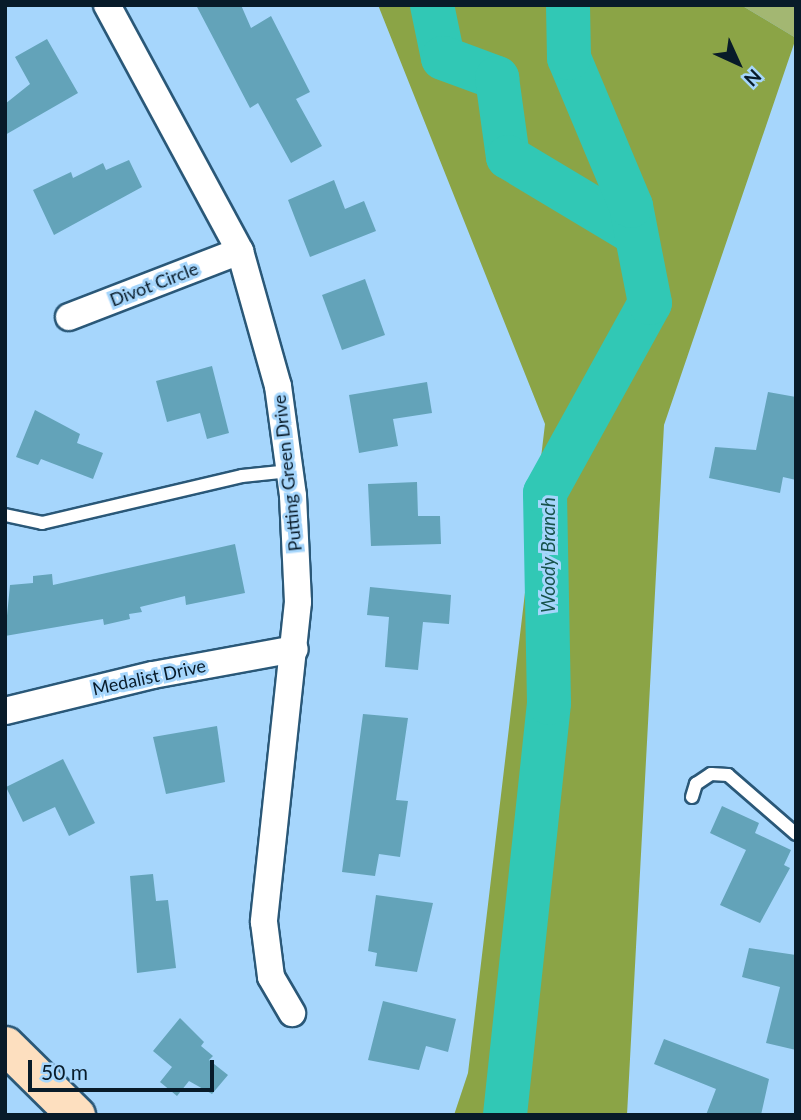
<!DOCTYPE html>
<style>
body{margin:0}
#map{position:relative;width:801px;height:1120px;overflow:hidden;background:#a6d6fc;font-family:Lato,sans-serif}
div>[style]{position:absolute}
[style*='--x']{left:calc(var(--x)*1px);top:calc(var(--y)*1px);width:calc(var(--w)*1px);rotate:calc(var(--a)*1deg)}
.green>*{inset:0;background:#a3b772}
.forest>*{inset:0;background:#8ba446}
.river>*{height:44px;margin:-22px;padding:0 22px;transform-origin:22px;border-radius:22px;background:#31c8b5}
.building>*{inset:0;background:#63a3b9}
.roads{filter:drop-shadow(2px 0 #2a5878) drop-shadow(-2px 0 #2a5878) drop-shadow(0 2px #2a5878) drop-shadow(0 -2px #2a5878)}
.lane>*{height:12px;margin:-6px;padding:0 6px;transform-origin:6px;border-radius:6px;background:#fff}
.street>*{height:26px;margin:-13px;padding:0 13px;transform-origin:13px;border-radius:13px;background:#fff}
.secondary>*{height:37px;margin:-18.5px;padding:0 18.5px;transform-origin:18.5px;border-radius:18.5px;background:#fddfbf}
span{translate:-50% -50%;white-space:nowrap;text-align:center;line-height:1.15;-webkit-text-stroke:6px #a6d6fc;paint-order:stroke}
.street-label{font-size:18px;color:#081b29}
.water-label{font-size:19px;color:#17534b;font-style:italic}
.frame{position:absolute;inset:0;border:7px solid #081b29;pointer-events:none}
.north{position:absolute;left:703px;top:28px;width:70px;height:70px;-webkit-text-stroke:5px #a6d6fc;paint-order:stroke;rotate:135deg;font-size:19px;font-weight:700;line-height:28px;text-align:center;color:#081b29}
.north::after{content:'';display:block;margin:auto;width:24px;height:32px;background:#081b29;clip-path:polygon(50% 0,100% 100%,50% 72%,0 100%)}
.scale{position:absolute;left:28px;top:1060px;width:186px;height:32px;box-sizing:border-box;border:4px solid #081b29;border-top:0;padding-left:9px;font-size:21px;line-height:24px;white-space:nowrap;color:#081b29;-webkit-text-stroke:5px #a6d6fc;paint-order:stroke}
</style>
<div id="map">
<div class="green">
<i style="clip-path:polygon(741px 5px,796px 5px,796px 38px)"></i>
</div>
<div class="forest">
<i style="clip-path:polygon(378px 5px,741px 5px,796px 38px,664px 425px,627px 1115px,454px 1115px,468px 1073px,545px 424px)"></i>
</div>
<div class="river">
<i style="--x:432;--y:5;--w:54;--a:78.3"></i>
<i style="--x:443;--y:58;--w:58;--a:20.3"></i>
<i style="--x:497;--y:78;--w:80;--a:82.1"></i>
<i style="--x:508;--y:157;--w:146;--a:31"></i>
<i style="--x:505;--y:1115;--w:414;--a:-83.9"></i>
<i style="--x:549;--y:703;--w:210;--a:-91.1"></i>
<i style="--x:545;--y:493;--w:217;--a:-61.1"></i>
<i style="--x:650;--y:303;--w:99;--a:-101.1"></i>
<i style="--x:631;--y:206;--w:160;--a:-112.7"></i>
<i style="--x:569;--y:58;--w:53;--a:-91.1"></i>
</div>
<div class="building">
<i style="clip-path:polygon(196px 5px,241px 5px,251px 28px,271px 16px,310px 92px,296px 99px,322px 146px,291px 163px,258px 103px,250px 108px)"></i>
<i style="clip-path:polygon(47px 39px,78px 93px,5px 135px,5px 104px,30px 84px,15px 57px)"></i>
<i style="clip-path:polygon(129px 160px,142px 187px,54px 235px,33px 190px,71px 172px,73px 178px,103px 163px,106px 170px)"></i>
<i style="clip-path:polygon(334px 180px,345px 209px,364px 201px,376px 231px,310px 257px,288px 200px)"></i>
<i style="clip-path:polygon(365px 279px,385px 335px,342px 350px,322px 295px)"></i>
<i style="clip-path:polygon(212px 366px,229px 433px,207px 439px,200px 413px,167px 422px,156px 381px)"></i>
<i style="clip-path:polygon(427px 382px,432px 413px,393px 419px,398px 446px,359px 453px,349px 395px)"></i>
<i style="clip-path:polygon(768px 392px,796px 397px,796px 480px,783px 477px,780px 493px,709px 478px,715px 447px,756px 450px)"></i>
<i style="clip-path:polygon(35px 410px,80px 434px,77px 443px,103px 453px,93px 479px,41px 459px,38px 465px,16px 457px)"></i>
<i style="clip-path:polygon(417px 482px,418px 516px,440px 516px,441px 544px,371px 546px,368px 484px)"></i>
<i style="clip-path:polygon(235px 544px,245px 593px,186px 605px,185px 596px,140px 607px,142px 612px,129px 614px,130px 619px,104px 625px,103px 619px,5px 636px,10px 585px,33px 583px,33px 576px,52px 574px,53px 585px)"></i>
<i style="clip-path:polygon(370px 587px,451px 595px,449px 624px,423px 622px,418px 670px,385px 667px,389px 617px,367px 615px)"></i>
<i style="clip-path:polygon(363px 714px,408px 718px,396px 800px,408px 801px,400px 857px,379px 854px,375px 876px,342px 872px)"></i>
<i style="clip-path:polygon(217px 726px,225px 782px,166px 794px,153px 737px)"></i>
<i style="clip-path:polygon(63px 759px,95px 823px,69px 836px,55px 807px,23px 822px,6px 787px)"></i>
<i style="clip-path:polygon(722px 806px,759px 823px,755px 833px,791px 850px,784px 865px,790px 868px,760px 923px,720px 905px,746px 850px,710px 833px)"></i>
<i style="clip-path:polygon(153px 874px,156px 901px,168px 900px,176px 968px,137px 973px,130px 876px)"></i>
<i style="clip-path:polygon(376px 895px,433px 903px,417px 972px,375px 966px,377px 953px,368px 951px)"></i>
<i style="clip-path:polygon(749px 948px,796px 955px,796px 1050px,766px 1043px,780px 987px,742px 977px)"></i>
<i style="clip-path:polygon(383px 1001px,456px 1019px,448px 1052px,426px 1046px,419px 1070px,368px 1060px)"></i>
<i style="clip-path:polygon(180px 1018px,204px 1042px,201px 1046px,213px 1056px,209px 1060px,228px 1075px,212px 1094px,189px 1081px,177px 1096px,160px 1082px,172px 1067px,153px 1051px)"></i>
<i style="clip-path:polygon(664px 1039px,769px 1079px,761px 1115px,706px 1115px,716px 1089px,654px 1064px)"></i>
</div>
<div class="roads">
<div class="lane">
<i style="--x:5;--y:515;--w:38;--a:12"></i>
<i style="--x:42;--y:523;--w:205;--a:-13.2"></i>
<i style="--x:242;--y:476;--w:48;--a:-5.9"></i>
<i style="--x:692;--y:797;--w:14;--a:-73"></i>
<i style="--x:696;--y:784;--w:18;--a:-34"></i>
<i style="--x:711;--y:774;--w:17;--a:3"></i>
<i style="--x:728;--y:775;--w:90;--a:40.9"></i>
</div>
<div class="street">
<i style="--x:107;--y:5;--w:280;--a:61.6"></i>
<i style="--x:240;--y:251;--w:140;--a:74.3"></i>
<i style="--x:278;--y:386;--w:111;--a:82.2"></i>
<i style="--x:293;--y:496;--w:106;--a:87.3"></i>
<i style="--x:298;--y:602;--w:322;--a:96.1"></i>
<i style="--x:264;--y:922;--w:55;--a:82.7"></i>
<i style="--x:271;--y:977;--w:42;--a:59.7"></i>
<i style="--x:69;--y:317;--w:183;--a:-21.1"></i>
<i style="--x:5;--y:711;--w:152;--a:-13.7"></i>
<i style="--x:153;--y:675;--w:144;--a:-10.4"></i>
</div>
<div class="secondary">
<i style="--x:5;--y:1045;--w:100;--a:44.6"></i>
</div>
</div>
<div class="street-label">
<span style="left:154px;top:284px;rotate:-21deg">Divot Circle</span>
<span style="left:287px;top:473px;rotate:-96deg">Putting Green Drive</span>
<span style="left:149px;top:677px;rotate:-12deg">Medalist Drive</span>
</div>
<div class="water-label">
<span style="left:548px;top:555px;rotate:-90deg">Woody Branch</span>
</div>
<div class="frame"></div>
<div class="north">N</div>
<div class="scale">50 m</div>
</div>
